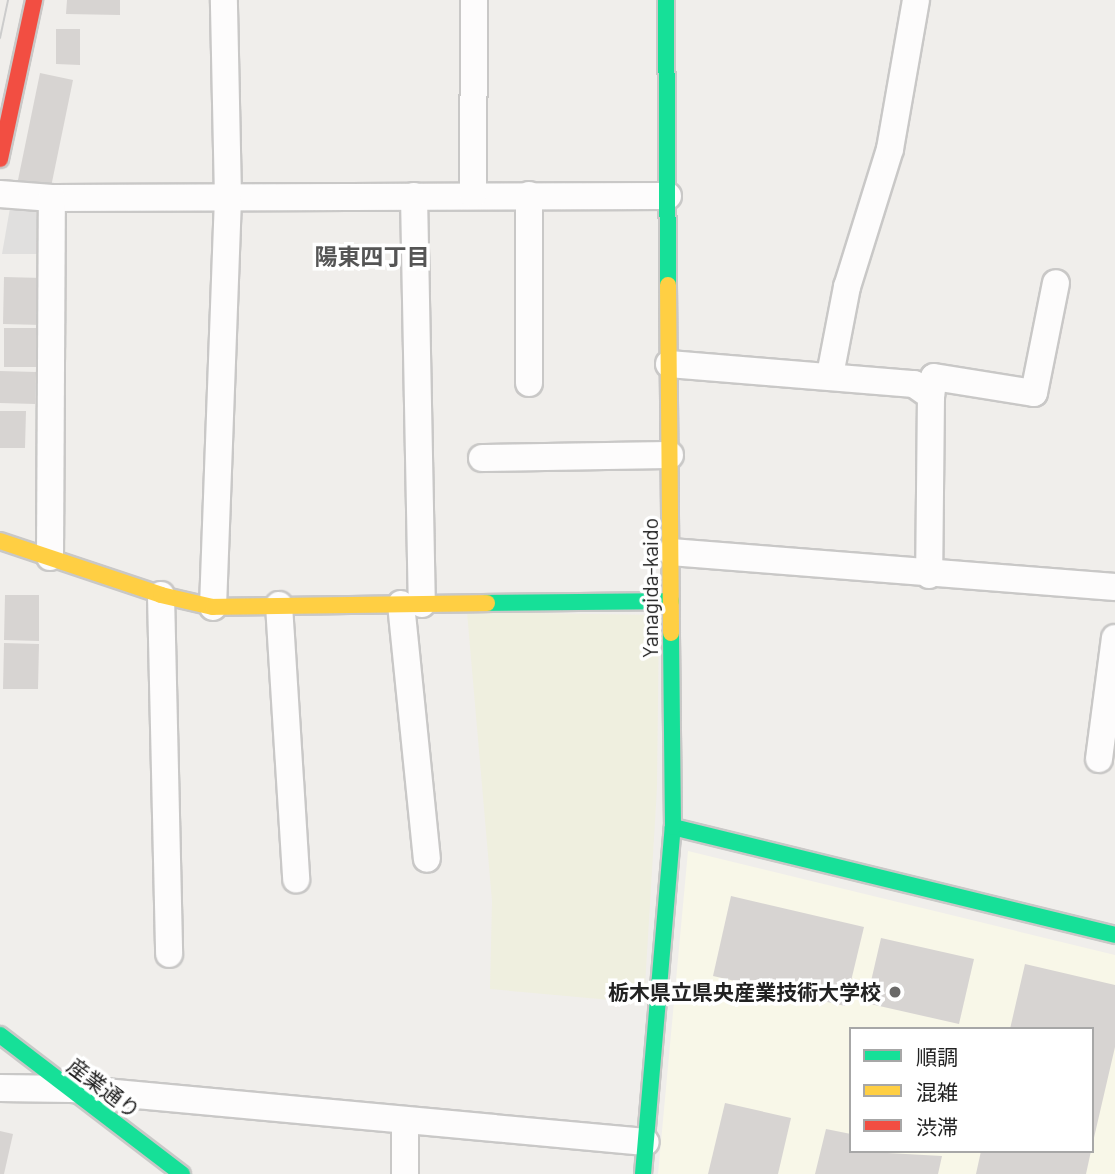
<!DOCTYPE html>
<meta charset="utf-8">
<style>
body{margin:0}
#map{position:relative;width:1115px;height:1174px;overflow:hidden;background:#f0eeeb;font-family:Barlow,"Noto Sans JP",sans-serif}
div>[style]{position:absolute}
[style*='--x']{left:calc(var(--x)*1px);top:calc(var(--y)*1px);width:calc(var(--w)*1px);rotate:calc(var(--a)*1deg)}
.education>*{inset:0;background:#f8f7e8}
.farmland>*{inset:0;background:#efefdf}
.parking>*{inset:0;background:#e0dfde}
.building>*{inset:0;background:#d7d4d2}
.roads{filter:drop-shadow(2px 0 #c9c8c7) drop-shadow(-2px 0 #c9c8c7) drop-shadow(0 2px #c9c8c7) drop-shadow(0 -2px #c9c8c7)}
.street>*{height:26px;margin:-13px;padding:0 13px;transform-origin:13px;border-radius:13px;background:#fdfcfc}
.fast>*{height:16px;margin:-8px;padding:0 8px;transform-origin:8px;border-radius:8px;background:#16e098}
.slow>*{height:16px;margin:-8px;padding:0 8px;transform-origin:8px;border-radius:8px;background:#ffcf43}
.jam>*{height:16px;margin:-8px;padding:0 8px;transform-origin:8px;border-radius:8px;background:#f24e42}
.tram>*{height:2px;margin:-1px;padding:0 1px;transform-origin:1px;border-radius:1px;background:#ccc}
.dots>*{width:19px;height:19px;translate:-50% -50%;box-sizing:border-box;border:4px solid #fff;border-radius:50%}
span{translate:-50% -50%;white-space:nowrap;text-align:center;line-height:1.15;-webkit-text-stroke:7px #fff;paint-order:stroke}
.street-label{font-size:21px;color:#222}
.poi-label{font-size:21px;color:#222;font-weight:700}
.right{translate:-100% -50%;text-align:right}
.neighbourhood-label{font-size:23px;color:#555;font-weight:700}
.legend{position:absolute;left:849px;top:1027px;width:245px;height:126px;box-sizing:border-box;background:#fff;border:2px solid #a7a7a7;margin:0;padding:9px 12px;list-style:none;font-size:21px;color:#222}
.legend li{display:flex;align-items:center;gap:14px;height:35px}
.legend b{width:35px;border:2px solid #a7a7a7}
</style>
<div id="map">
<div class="education">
<i style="clip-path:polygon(evenodd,688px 851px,1115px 955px,1115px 1174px,658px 1174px,688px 851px,851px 1029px,1092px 1029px,1092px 1151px,851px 1151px,851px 1029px)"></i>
</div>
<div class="farmland">
<i style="clip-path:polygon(467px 612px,659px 615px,657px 788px,644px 1003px,490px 989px,492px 901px)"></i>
</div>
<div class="parking">
<i style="clip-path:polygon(44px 207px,43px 254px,2px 254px,10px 208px)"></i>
</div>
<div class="building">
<i style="clip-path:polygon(67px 0,120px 0,120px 15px,66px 14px)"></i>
<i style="clip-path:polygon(56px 29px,80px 29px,80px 65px,56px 64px)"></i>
<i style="clip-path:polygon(40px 73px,73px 80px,51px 187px,18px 180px)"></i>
<i style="clip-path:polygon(4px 277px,43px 278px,42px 325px,3px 324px)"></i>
<i style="clip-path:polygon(4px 328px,42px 328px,42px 367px,4px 367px)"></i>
<i style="clip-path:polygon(0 371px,36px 372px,35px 404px,0 403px)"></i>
<i style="clip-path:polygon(0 411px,26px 411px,25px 448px,0 448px)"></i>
<i style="clip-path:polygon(5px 595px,39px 595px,39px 641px,4px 640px)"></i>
<i style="clip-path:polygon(4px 643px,39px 644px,38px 689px,3px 689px)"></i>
<i style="clip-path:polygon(731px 896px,864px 927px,845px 1006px,713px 976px)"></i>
<i style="clip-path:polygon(881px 938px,974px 959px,959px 1024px,866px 1003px)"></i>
<i style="clip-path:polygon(1025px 964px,1115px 985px,1115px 1047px,1093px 1142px,1092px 1029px,1010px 1029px)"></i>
<i style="clip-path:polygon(725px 1103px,791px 1118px,778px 1174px,708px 1174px)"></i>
<i style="clip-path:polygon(826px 1129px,851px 1134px,851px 1151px,942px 1156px,938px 1174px,815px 1174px)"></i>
<i style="clip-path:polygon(0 1131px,13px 1134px,4px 1174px,0 1174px)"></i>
<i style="clip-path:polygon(981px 1151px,1091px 1151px,1086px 1174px,976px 1174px)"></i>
</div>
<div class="roads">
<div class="street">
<i style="--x:0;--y:194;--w:52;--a:4.4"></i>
<i style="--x:52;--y:198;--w:616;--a:-0.19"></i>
<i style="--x:473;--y:195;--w:195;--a:-89.7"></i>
<i style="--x:529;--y:195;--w:188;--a:90"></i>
<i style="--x:414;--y:196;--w:408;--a:88.9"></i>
<i style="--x:669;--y:364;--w:246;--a:4.7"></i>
<i style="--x:914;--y:384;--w:21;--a:35"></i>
<i style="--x:931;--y:396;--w:179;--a:90.6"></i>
<i style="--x:830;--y:375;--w:90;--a:-79.1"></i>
<i style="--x:847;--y:287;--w:145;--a:-72.7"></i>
<i style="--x:890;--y:149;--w:151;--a:-80.1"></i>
<i style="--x:931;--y:396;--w:19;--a:-81"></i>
<i style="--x:934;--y:377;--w:101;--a:9.1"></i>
<i style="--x:1034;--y:393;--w:112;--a:-78.7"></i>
<i style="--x:482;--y:458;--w:188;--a:-0.9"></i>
<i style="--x:671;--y:552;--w:445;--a:4.5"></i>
<i style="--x:50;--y:557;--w:359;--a:-89.7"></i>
<i style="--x:161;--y:595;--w:359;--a:88.7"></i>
<i style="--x:401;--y:604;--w:256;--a:84.2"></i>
<i style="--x:279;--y:605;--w:275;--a:86.4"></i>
<i style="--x:213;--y:607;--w:409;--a:-87.9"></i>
<i style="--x:228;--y:198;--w:198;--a:-91.2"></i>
<i style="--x:1099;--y:759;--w:122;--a:-82.5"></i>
<i style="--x:0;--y:1088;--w:72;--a:0.8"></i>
<i style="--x:72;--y:1089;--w:576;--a:5.28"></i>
<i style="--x:405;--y:1121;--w:53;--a:90"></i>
</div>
<div class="fast">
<i style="--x:666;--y:0;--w:285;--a:89.6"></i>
<i style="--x:487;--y:603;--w:184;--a:-0.6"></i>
<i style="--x:673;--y:827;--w:455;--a:13.7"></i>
<i style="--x:0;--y:1035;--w:229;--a:37.4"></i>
<i style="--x:643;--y:1174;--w:348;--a:-85.1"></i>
<i style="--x:673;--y:827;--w:194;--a:-90.6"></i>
</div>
<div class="slow">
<i style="--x:668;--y:285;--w:348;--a:89.5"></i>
<i style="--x:0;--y:541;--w:170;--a:18.5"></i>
<i style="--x:161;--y:595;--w:53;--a:13"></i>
<i style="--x:213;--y:607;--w:274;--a:-0.8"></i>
</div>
<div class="jam">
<i style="--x:0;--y:159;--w:163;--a:-77.9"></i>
</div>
</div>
<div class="tram">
<i style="--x:0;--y:38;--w:39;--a:-78"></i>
</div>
<div class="dots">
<i style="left:895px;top:992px;background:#6a6968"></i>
</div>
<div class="street-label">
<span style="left:650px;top:588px;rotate:-90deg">Yanagida-kaido</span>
<span style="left:104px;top:1088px;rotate:37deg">産業通り</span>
</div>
<div class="poi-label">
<span class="right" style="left:881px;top:992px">栃木県立県央産業技術大学校</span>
</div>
<div class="neighbourhood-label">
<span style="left:372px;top:256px">陽東四丁目</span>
</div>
<ul class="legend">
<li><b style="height:9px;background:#16e098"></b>順調</li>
<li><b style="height:9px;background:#ffcf43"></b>混雑</li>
<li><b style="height:9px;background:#f24e42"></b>渋滞</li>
</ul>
</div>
